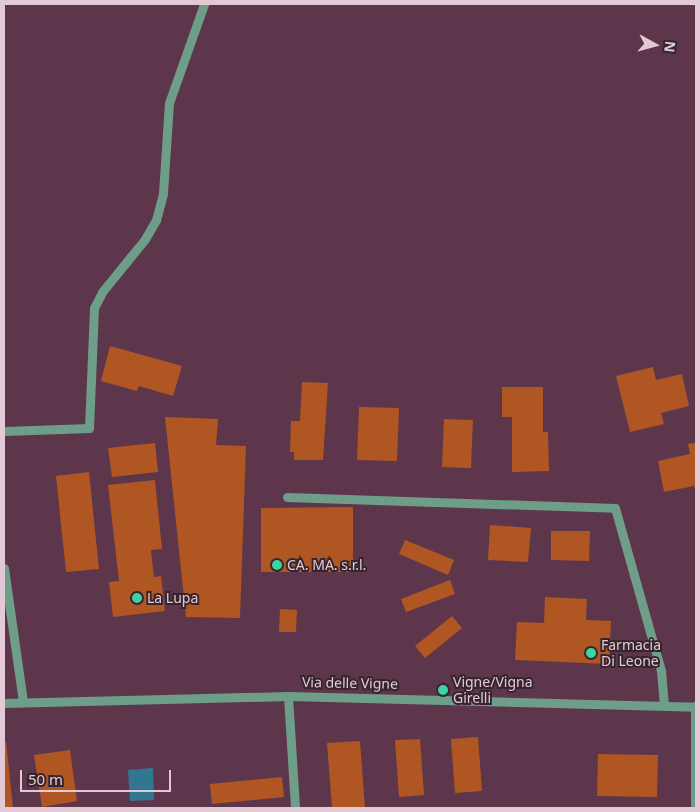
<!DOCTYPE html>
<style>
body{margin:0}
#map{position:relative;width:700px;height:812px;overflow:hidden;background:#5d364b;font-family:"Noto Sans",sans-serif}
div>[style]{position:absolute}
[style*='--x']{left:calc(var(--x)*1px);top:calc(var(--y)*1px);width:calc(var(--w)*1px);rotate:calc(var(--a)*1deg)}
.water>*{inset:0;background:#327792}
.building>*{inset:0;background:#b05623}
.minor>*{height:9px;margin:-4.5px;padding:0 4.5px;transform-origin:4.5px;border-radius:4.5px;background:#6e9e8a}
.dots>*{width:14px;height:14px;translate:-50% -50%;box-sizing:border-box;border:2px solid #37252e;border-radius:50%}
span{translate:-50% -50%;white-space:nowrap;text-align:center;line-height:1.15;-webkit-text-stroke:4px #37252e;paint-order:stroke}
.poi-label{font-size:14px;color:#e2c9d5}
.left{translate:0 -50%;text-align:left}
.street-label{font-size:14px;color:#e2c9d5}
.frame{position:absolute;inset:0;border:5px solid #e2c9d5;pointer-events:none}
.north{position:absolute;left:630px;top:20px;width:50px;height:50px;-webkit-text-stroke:4px #37252e;paint-order:stroke;rotate:97deg;font-size:14px;font-weight:700;line-height:20px;text-align:center;color:#e2c9d5}
.north::after{content:'';display:block;margin:auto;width:18px;height:22px;background:#e2c9d5;clip-path:polygon(50% 0,100% 100%,50% 72%,0 100%)}
.scale{position:absolute;left:20px;top:770px;width:151px;height:22px;box-sizing:border-box;border:2px solid #e2c9d5;border-top:0;padding-left:6px;font-size:15px;line-height:18px;white-space:nowrap;color:#e2c9d5;-webkit-text-stroke:4px #37252e;paint-order:stroke}
</style>
<div id="map">
<div class="water">
<i style="clip-path:polygon(153px 768px,154px 800px,130px 801px,128px 770px)"></i>
</div>
<div class="building">
<i style="clip-path:polygon(110px 346px,182px 366px,173px 396px,139px 386px,137px 391px,101px 381px)"></i>
<i style="clip-path:polygon(653px 367px,656px 380px,682px 374px,689px 406px,661px 413px,664px 424px,630px 432px,616px 376px)"></i>
<i style="clip-path:polygon(302px 382px,328px 383px,323px 460px,294px 460px,294px 452px,290px 452px,291px 421px,300px 421px)"></i>
<i style="clip-path:polygon(502px 387px,543px 387px,543px 432px,548px 432px,549px 471px,512px 472px,512px 417px,502px 417px)"></i>
<i style="clip-path:polygon(359px 407px,399px 408px,397px 461px,357px 460px)"></i>
<i style="clip-path:polygon(165px 417px,218px 419px,216px 445px,246px 446px,240px 618px,186px 617px)"></i>
<i style="clip-path:polygon(444px 419px,473px 420px,471px 468px,442px 467px)"></i>
<i style="clip-path:polygon(155px 443px,158px 472px,112px 477px,108px 448px)"></i>
<i style="clip-path:polygon(696px 443px,696px 491px,694px 486px,664px 492px,658px 461px,690px 454px,688px 444px)"></i>
<i style="clip-path:polygon(89px 472px,99px 569px,66px 572px,56px 476px)"></i>
<i style="clip-path:polygon(155px 480px,162px 549px,151px 550px,154px 577px,161px 576px,165px 611px,113px 617px,109px 582px,119px 581px,108px 485px)"></i>
<i style="clip-path:polygon(353px 507px,353px 572px,261px 572px,261px 508px)"></i>
<i style="clip-path:polygon(490px 525px,531px 528px,528px 562px,488px 560px)"></i>
<i style="clip-path:polygon(551px 531px,590px 531px,589px 561px,551px 560px)"></i>
<i style="clip-path:polygon(405px 540px,454px 560px,448px 575px,399px 554px)"></i>
<i style="clip-path:polygon(450px 580px,455px 594px,406px 612px,401px 599px)"></i>
<i style="clip-path:polygon(545px 597px,587px 599px,586px 620px,611px 621px,609px 664px,515px 660px,517px 622px,544px 623px)"></i>
<i style="clip-path:polygon(280px 609px,297px 610px,296px 632px,279px 632px)"></i>
<i style="clip-path:polygon(452px 616px,462px 628px,425px 658px,415px 646px)"></i>
<i style="clip-path:polygon(478px 737px,482px 791px,455px 793px,451px 739px)"></i>
<i style="clip-path:polygon(420px 739px,424px 795px,399px 797px,395px 740px)"></i>
<i style="clip-path:polygon(6px 741px,13px 808px,4px 808px,4px 742px)"></i>
<i style="clip-path:polygon(360px 741px,365px 808px,332px 808px,327px 743px)"></i>
<i style="clip-path:polygon(70px 750px,77px 801px,42px 807px,34px 755px)"></i>
<i style="clip-path:polygon(598px 754px,658px 755px,657px 797px,597px 796px)"></i>
<i style="clip-path:polygon(282px 777px,284px 797px,212px 804px,210px 784px)"></i>
</div>
<div class="minor">
<i style="--x:4;--y:431;--w:85;--a:-2"></i>
<i style="--x:89;--y:428;--w:120;--a:-87.6"></i>
<i style="--x:94;--y:308;--w:18;--a:-63"></i>
<i style="--x:102;--y:292;--w:68;--a:-50.9"></i>
<i style="--x:145;--y:239;--w:22;--a:-60"></i>
<i style="--x:156;--y:220;--w:28;--a:-75"></i>
<i style="--x:163;--y:193;--w:90;--a:-86.2"></i>
<i style="--x:169;--y:103;--w:105;--a:-70.5"></i>
<i style="--x:287;--y:497;--w:328;--a:1.9"></i>
<i style="--x:615;--y:508;--w:169;--a:74.2"></i>
<i style="--x:661;--y:671;--w:34;--a:85"></i>
<i style="--x:4;--y:568;--w:135;--a:81.9"></i>
<i style="--x:288;--y:696;--w:112;--a:86.4"></i>
<i style="--x:4;--y:703;--w:284;--a:-1.4"></i>
<i style="--x:288;--y:696;--w:408;--a:1.5"></i>
<i style="--x:695;--y:706;--w:102;--a:90"></i>
</div>
<div class="dots">
<i style="left:277px;top:565px;background:#3dd4a3"></i>
<i style="left:137px;top:598px;background:#3dd4a3"></i>
<i style="left:591px;top:653px;background:#3dd4a3"></i>
<i style="left:443px;top:690px;background:#3dd4a3"></i>
</div>
<div class="poi-label">
<span class="left" style="left:287px;top:565px">CA. MA. s.r.l.</span>
<span class="left" style="left:147px;top:598px">La Lupa</span>
<span class="left" style="left:601px;top:653px">Farmacia<br>Di Leone</span>
<span class="left" style="left:453px;top:690px">Vigne/Vigna<br>Girelli</span>
</div>
<div class="street-label">
<span style="left:350px;top:683px;rotate:1deg">Via delle Vigne</span>
</div>
<div class="frame"></div>
<div class="north">N</div>
<div class="scale">50 m</div>
</div>
